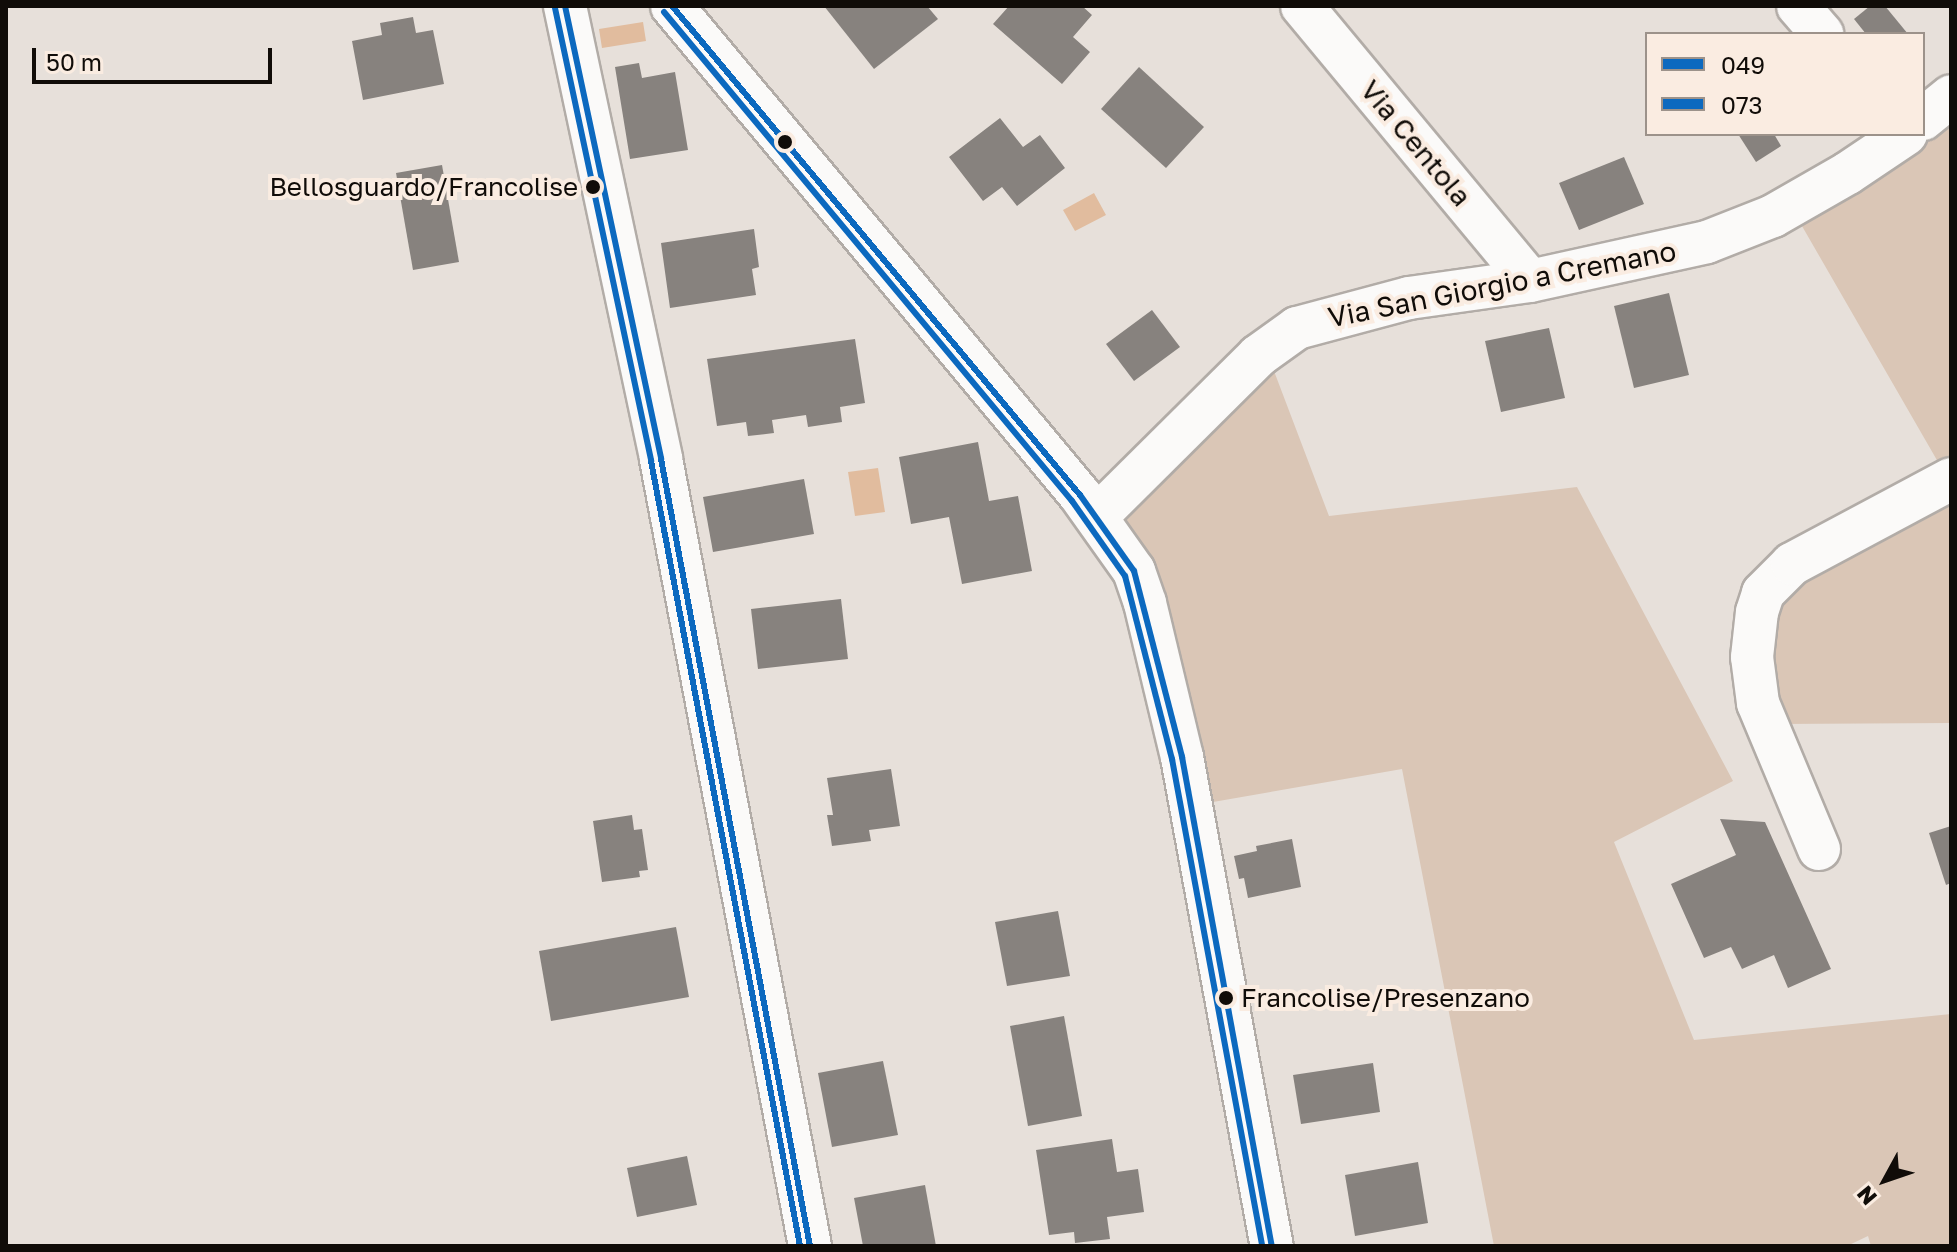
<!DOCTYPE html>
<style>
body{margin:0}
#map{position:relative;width:1957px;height:1252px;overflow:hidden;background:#e7e0da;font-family:"Golos Text",sans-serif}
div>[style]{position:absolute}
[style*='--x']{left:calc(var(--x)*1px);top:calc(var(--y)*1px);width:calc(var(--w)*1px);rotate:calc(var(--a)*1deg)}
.green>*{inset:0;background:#dac6b6}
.water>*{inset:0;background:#e1bc9e}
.building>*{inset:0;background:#87827e}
.roads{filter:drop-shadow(2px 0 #b2aca7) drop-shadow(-2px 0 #b2aca7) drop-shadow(0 2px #b2aca7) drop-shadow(0 -2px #b2aca7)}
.minor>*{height:42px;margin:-21px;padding:0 21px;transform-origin:21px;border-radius:21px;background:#fbfaf9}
.bus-1>*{height:6px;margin:-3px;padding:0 3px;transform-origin:3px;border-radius:3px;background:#0c69bf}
.bus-2>*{height:6px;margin:-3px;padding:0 3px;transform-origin:3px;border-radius:3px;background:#0c69bf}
.dots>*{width:22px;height:22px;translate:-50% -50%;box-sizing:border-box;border:4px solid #faece1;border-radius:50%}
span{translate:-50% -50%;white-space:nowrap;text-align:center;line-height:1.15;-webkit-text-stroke:8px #faece1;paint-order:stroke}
.bus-label{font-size:26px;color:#100c08}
.right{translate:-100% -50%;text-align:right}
.left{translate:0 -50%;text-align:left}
.street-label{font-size:28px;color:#100c08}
.frame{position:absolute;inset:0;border:8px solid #100c08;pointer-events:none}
.legend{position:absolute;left:1645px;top:32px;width:280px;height:104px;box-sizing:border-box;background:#faece1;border:2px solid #9c928a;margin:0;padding:10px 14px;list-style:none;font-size:24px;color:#100c08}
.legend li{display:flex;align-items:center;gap:16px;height:40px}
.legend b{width:40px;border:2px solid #9c928a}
.north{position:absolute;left:1845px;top:1140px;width:80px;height:80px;-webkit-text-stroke:6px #faece1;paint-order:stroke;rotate:230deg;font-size:22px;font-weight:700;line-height:32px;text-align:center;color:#100c08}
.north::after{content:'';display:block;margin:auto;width:28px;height:36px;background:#100c08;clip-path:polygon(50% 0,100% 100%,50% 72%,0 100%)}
.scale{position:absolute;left:32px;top:48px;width:240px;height:36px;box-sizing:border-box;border:4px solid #100c08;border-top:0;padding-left:10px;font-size:24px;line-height:28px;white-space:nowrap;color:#100c08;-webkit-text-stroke:6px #faece1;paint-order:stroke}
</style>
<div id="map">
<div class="green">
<i style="clip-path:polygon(1951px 96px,1951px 723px,1766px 724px,1757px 612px,1949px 481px,1791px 207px)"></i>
<i style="clip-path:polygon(1266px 350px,1329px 516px,1577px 487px,1733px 781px,1614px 842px,1694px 1040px,1951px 1014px,1951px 1246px,1871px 1246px,1868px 1236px,1847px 1246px,1494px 1246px,1402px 769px,1190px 806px,1097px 516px)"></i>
</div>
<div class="water">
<i style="clip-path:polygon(643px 22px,646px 41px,602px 48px,599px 29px)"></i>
<i style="clip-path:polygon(1094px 193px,1106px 215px,1075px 231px,1063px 210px)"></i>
<i style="clip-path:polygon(878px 468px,885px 512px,855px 516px,848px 472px)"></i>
</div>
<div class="building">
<i style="clip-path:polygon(824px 6px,927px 6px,938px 19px,874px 69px)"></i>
<i style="clip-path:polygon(1009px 6px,1082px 6px,1092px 15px,1073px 37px,1090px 52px,1062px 84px,993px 24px)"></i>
<i style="clip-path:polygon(1870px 6px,1885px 6px,1908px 34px,1866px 34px,1854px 19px)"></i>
<i style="clip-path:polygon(413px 17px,416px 33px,433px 30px,444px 84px,363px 100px,352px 41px,382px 35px,380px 23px)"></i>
<i style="clip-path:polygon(639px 63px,642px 78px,675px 72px,688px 150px,630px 159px,615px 67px)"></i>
<i style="clip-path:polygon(1139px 67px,1204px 127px,1166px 168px,1101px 109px)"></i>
<i style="clip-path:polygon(1000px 118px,1023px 147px,1040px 135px,1065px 168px,1017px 206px,1002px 187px,983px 201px,949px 157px)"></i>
<i style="clip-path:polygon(1738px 134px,1774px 134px,1781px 146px,1756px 162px)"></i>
<i style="clip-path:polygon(1624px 157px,1644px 204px,1579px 230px,1559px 183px)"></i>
<i style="clip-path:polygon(442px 165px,459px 262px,413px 270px,396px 173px)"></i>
<i style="clip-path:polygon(754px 229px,759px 267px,752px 269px,756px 295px,670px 308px,661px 243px)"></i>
<i style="clip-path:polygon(1669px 293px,1689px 375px,1634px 388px,1614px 306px)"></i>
<i style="clip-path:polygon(1152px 310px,1180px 347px,1134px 381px,1106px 344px)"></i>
<i style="clip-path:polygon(1549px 328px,1565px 398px,1501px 412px,1485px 341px)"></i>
<i style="clip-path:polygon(855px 339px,865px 403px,840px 407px,842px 422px,808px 427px,806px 415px,772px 420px,774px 433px,748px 436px,746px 422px,717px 426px,707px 359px)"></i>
<i style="clip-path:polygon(978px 442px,989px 501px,1018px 496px,1032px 571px,962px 584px,949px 517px,911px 524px,899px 457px)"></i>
<i style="clip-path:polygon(804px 479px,814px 534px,713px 552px,703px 497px)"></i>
<i style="clip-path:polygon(841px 599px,848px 659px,758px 669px,751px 609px)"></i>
<i style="clip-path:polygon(891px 769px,900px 826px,869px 830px,871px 841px,832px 846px,827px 815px,833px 815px,827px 778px)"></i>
<i style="clip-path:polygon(632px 815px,634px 830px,642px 829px,648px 870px,639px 871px,640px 877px,602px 882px,593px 821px)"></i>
<i style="clip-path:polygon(1720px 819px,1765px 822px,1831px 969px,1788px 988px,1774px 955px,1742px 969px,1731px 947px,1704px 958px,1671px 884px,1736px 855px)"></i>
<i style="clip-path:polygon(1951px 826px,1951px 883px,1946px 885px,1929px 833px)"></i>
<i style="clip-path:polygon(1292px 839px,1301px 887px,1248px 898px,1244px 878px,1239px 879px,1234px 856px,1257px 851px,1256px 846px)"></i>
<i style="clip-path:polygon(1058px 911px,1070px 976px,1007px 986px,995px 922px)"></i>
<i style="clip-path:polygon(676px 927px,689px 997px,551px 1021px,539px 951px)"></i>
<i style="clip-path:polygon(1064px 1016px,1082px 1116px,1028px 1126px,1010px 1026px)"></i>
<i style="clip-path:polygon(883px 1061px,898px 1135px,832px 1147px,818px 1073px)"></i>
<i style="clip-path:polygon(1373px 1063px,1380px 1112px,1301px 1124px,1293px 1075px)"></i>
<i style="clip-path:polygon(1112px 1139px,1117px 1172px,1138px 1169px,1144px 1212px,1107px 1217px,1110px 1239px,1075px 1243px,1074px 1232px,1049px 1235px,1036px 1150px)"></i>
<i style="clip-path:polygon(687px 1156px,697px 1205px,637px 1217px,627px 1168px)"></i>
<i style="clip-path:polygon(1418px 1162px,1428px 1223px,1355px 1236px,1345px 1175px)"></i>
<i style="clip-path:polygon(925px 1185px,936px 1246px,863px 1246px,854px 1198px)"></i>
</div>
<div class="roads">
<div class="minor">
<i style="--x:565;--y:6;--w:463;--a:78"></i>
<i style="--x:661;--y:459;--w:801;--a:79.28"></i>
<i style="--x:672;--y:6;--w:637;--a:50.16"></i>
<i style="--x:1080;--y:495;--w:93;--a:54.6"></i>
<i style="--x:1134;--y:571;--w:34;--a:71"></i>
<i style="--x:1145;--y:603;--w:158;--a:76.5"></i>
<i style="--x:1182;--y:757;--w:497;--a:79.6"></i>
<i style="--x:1302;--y:6;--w:357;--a:50.3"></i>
<i style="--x:1798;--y:6;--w:37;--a:49"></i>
<i style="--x:1923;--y:119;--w:36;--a:-39"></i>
<i style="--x:1097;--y:516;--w:227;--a:-44.8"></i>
<i style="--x:1258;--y:356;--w:48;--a:-35.7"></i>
<i style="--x:1297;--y:328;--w:116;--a:-15"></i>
<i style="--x:1409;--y:298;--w:122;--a:-8"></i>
<i style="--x:1530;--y:281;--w:181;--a:-12.4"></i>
<i style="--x:1707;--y:242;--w:71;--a:-21.5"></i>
<i style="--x:1773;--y:216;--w:86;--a:-29.8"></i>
<i style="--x:1848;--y:173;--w:70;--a:-33.9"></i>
<i style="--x:1819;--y:849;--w:158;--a:-112.7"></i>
<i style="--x:1758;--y:703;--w:46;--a:-97.4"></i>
<i style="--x:1752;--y:657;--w:45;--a:-83.7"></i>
<i style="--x:1757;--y:612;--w:20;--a:-72"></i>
<i style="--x:1763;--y:593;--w:41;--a:-45"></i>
<i style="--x:1792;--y:564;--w:180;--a:-28.1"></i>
</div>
</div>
<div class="bus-1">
<i style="--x:565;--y:6;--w:463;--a:78"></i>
<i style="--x:661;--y:459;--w:801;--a:79.28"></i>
<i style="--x:672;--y:6;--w:637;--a:50.16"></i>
<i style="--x:1080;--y:495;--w:93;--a:54.6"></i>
<i style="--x:1134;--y:571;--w:192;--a:75.5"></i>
<i style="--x:1182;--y:757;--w:497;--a:79.6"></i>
</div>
<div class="bus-2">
<i style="--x:555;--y:8;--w:463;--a:78"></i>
<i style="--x:651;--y:461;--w:799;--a:79.25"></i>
<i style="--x:664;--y:12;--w:637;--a:50.16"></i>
<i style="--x:1072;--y:501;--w:92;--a:54.8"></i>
<i style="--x:1125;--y:576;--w:189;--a:75.6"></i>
<i style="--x:1172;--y:759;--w:495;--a:79.5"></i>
</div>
<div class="dots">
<i style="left:785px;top:142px;background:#100c08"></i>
<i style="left:593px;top:187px;background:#100c08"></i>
<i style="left:1226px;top:998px;background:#100c08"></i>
</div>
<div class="bus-label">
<span class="right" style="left:578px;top:187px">Bellosguardo/Francolise</span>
<span class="left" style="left:1241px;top:998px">Francolise/Presenzano</span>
</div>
<div class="street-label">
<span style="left:1416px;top:143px;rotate:50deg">Via Centola</span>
<span style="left:1502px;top:284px;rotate:-11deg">Via San Giorgio a Cremano</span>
</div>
<div class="frame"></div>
<ul class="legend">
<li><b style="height:10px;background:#0c69bf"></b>049</li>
<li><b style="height:10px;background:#0c69bf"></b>073</li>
</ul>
<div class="north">N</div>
<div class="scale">50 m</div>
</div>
